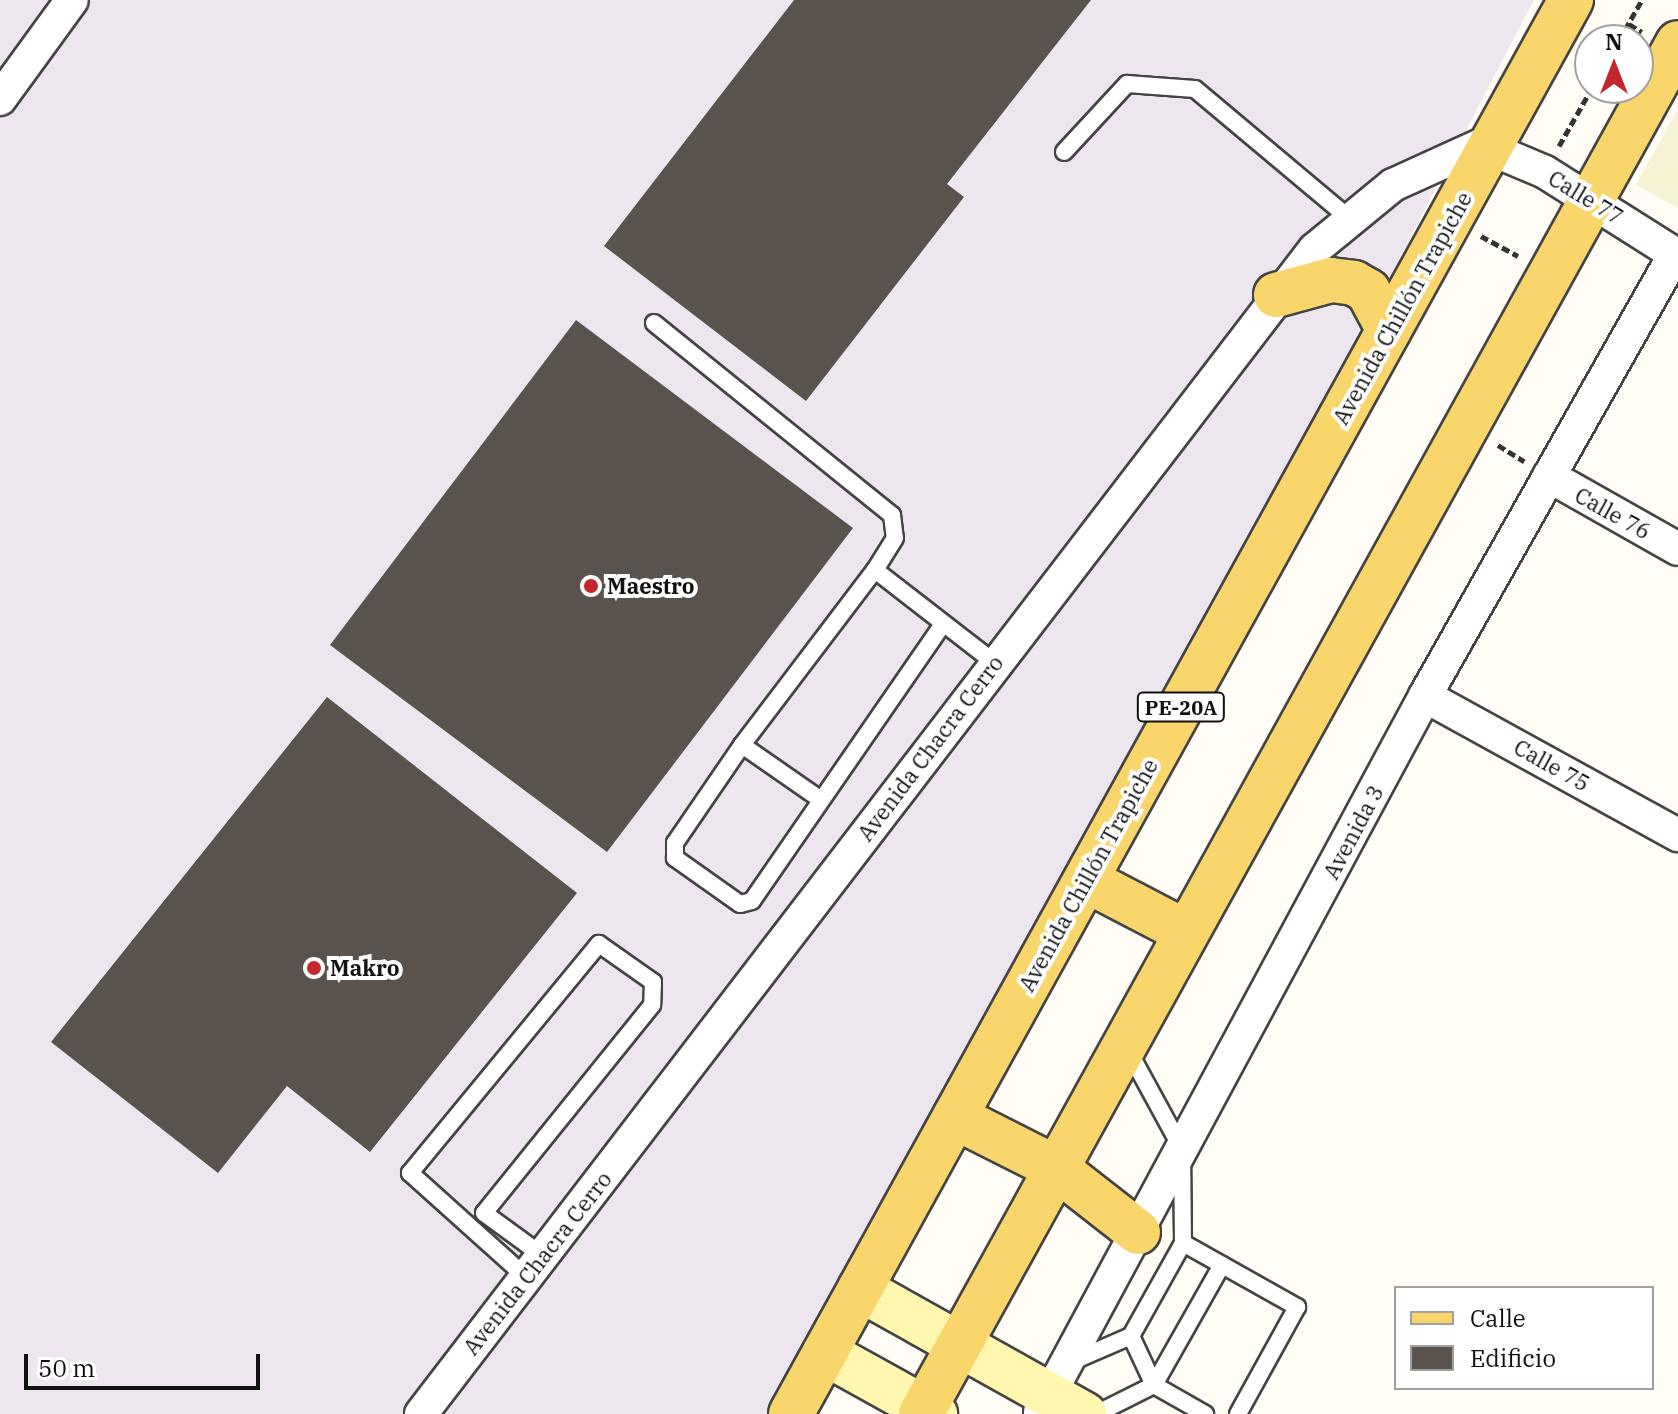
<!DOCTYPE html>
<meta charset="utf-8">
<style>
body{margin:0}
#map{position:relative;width:1678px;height:1414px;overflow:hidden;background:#fffdf5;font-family:"IBM Plex Serif",serif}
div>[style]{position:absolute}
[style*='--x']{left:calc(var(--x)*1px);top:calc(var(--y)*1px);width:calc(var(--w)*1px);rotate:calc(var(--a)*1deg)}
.industrial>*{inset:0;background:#eee6ef}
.farmland>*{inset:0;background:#f6f3d4}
.building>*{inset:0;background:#5a524d}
.path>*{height:5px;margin-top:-2.5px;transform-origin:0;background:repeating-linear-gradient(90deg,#333 0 8px,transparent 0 12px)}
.roads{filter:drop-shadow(2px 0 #444) drop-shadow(-2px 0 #444) drop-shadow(0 2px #444) drop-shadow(0 -2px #444)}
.lane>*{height:16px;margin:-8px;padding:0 8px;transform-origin:8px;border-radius:8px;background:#fff}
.street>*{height:32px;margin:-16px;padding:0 16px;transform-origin:16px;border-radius:16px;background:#fff}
.secondary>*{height:44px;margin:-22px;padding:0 22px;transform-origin:22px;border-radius:22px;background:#fff6b0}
.primary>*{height:44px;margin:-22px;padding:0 22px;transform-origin:22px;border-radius:22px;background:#f9d66b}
.dots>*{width:22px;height:22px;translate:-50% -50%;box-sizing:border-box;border:4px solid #fff;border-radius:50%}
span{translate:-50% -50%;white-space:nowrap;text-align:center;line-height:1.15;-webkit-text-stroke:8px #fff;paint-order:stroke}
.shield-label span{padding:2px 6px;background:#fff;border:2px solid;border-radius:6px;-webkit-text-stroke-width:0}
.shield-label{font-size:20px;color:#111;font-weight:700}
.street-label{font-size:22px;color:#111}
.poi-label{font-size:22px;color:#111;font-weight:700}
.left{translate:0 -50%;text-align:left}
.legend{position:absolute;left:1394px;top:1286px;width:260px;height:104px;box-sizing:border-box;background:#fff;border:2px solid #a0a0a0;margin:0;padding:10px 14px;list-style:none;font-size:24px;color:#111}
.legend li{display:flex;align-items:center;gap:16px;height:40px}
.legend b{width:40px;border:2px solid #a0a0a0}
.north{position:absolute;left:1574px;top:24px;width:80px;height:80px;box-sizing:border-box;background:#fff;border:2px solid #a0a0a0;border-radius:50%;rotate:0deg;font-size:22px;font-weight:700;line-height:32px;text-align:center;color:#111}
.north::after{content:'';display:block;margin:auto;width:28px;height:36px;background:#c4262e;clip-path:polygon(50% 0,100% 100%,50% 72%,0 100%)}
.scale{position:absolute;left:24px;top:1354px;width:236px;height:36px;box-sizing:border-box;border:4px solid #111;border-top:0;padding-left:10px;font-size:24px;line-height:28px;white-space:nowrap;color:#111;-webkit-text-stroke:6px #fff;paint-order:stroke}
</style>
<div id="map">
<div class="industrial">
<i style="clip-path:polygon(0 0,1534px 0,1328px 395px,765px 1414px,0 1414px)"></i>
</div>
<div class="farmland">
<i style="clip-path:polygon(1678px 109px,1678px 208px,1636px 185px)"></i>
</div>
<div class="building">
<i style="clip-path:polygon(794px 0,1091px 0,947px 184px,964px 197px,806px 401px,604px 246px)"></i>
<i style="clip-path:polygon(576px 320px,853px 528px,607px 852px,330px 645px)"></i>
<i style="clip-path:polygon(327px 697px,577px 893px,370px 1152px,287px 1086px,218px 1173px,51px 1042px)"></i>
</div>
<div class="path">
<i style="--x:1629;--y:24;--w:15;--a:32"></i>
<i style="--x:1619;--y:40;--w:46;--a:-60.1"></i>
<i style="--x:1597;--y:88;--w:12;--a:31"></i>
<i style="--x:1559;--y:146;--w:67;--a:-60.4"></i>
<i style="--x:1481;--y:236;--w:42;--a:28.4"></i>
<i style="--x:1498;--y:445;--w:31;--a:32"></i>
</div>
<div class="roads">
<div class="lane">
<i style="--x:1064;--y:152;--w:93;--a:-47.2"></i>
<i style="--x:1127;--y:84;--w:68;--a:4.2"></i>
<i style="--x:1195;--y:89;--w:201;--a:40"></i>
<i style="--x:654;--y:323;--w:306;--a:38.9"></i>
<i style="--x:892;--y:515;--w:23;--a:83"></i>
<i style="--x:895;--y:538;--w:38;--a:122"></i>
<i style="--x:943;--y:624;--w:336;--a:124.6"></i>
<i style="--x:752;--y:901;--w:12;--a:166"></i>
<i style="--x:740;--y:904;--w:80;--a:-144.7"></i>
<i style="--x:675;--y:858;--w:15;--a:-90"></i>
<i style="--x:675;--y:843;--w:119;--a:-55.6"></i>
<i style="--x:742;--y:745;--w:220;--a:-52.8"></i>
<i style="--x:875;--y:570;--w:152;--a:37.8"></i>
<i style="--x:742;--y:745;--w:96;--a:34.8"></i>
<i style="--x:1183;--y:1243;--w:131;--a:29.3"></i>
<i style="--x:1297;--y:1307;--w:122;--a:118.9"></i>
<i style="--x:526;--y:1277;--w:156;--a:-138.1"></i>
<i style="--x:410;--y:1173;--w:297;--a:-50.5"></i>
<i style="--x:599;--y:944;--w:66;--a:35.1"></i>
<i style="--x:653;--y:982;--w:23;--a:92"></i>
<i style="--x:652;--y:1005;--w:267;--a:128.9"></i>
<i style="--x:484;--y:1213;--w:73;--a:36.1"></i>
<i style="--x:1131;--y:1336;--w:54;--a:64.9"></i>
<i style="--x:1154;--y:1385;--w:59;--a:29.6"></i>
<i style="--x:1071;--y:1362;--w:65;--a:-23.4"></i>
<i style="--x:1131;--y:1336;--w:107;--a:-60.8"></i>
<i style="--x:1183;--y:1243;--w:94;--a:-90.6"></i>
<i style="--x:1182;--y:1149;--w:115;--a:-118.6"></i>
<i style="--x:1096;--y:1414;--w:65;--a:-26.6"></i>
<i style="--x:1154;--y:1385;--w:138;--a:-60.5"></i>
</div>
<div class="street">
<i style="--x:0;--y:99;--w:122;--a:-54"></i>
<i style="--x:1549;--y:476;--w:148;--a:29.5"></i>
<i style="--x:1425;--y:696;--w:289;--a:28.8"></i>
<i style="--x:1040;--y:1412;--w:813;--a:-61.73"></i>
<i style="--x:1425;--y:696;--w:508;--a:-60.51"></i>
<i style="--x:421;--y:1414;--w:1468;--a:-52.5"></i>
<i style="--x:1315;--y:249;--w:101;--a:-39.4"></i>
<i style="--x:1393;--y:185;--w:97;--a:-24.4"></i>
<i style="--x:1481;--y:145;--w:69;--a:22.9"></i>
<i style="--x:1545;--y:172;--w:157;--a:32.3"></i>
</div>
<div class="secondary">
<i style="--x:860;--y:1289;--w:257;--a:29.2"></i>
<i style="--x:825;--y:1353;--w:126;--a:29"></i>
</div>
<div class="primary">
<i style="--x:1276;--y:295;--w:57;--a:-15.3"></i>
<i style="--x:1331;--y:280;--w:23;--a:7"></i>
<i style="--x:1354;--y:283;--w:16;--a:30"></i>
<i style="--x:1368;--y:291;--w:44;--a:61.7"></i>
<i style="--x:1086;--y:880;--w:113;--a:27.5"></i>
<i style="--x:955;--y:1117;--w:113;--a:26.8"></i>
<i style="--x:1056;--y:1168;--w:104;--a:38"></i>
<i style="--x:791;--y:1414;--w:1615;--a:-61.12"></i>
<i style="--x:921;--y:1414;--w:1566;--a:-61.09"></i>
</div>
</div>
<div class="dots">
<i style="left:591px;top:586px;background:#c4262e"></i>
<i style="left:314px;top:968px;background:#c4262e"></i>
</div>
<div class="shield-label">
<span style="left:1181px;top:707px">PE-20A</span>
</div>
<div class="street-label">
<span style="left:1586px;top:197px;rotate:31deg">Calle 77</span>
<span style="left:1402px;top:308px;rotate:-61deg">Avenida Chillón Trapiche</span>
<span style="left:1613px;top:513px;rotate:29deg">Calle 76</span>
<span style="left:930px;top:748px;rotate:-53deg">Avenida Chacra Cerro</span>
<span style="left:1552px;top:765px;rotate:29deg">Calle 75</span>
<span style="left:1353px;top:832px;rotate:-62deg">Avenida 3</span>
<span style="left:1088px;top:875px;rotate:-61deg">Avenida Chillón Trapiche</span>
<span style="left:537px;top:1263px;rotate:-52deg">Avenida Chacra Cerro</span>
</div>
<div class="poi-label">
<span class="left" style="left:607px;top:586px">Maestro</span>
<span class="left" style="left:330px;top:968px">Makro</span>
</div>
<ul class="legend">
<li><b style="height:10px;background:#f9d66b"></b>Calle</li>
<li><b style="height:22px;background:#5a524d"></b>Edificio</li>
</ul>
<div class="north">N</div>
<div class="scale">50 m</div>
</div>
